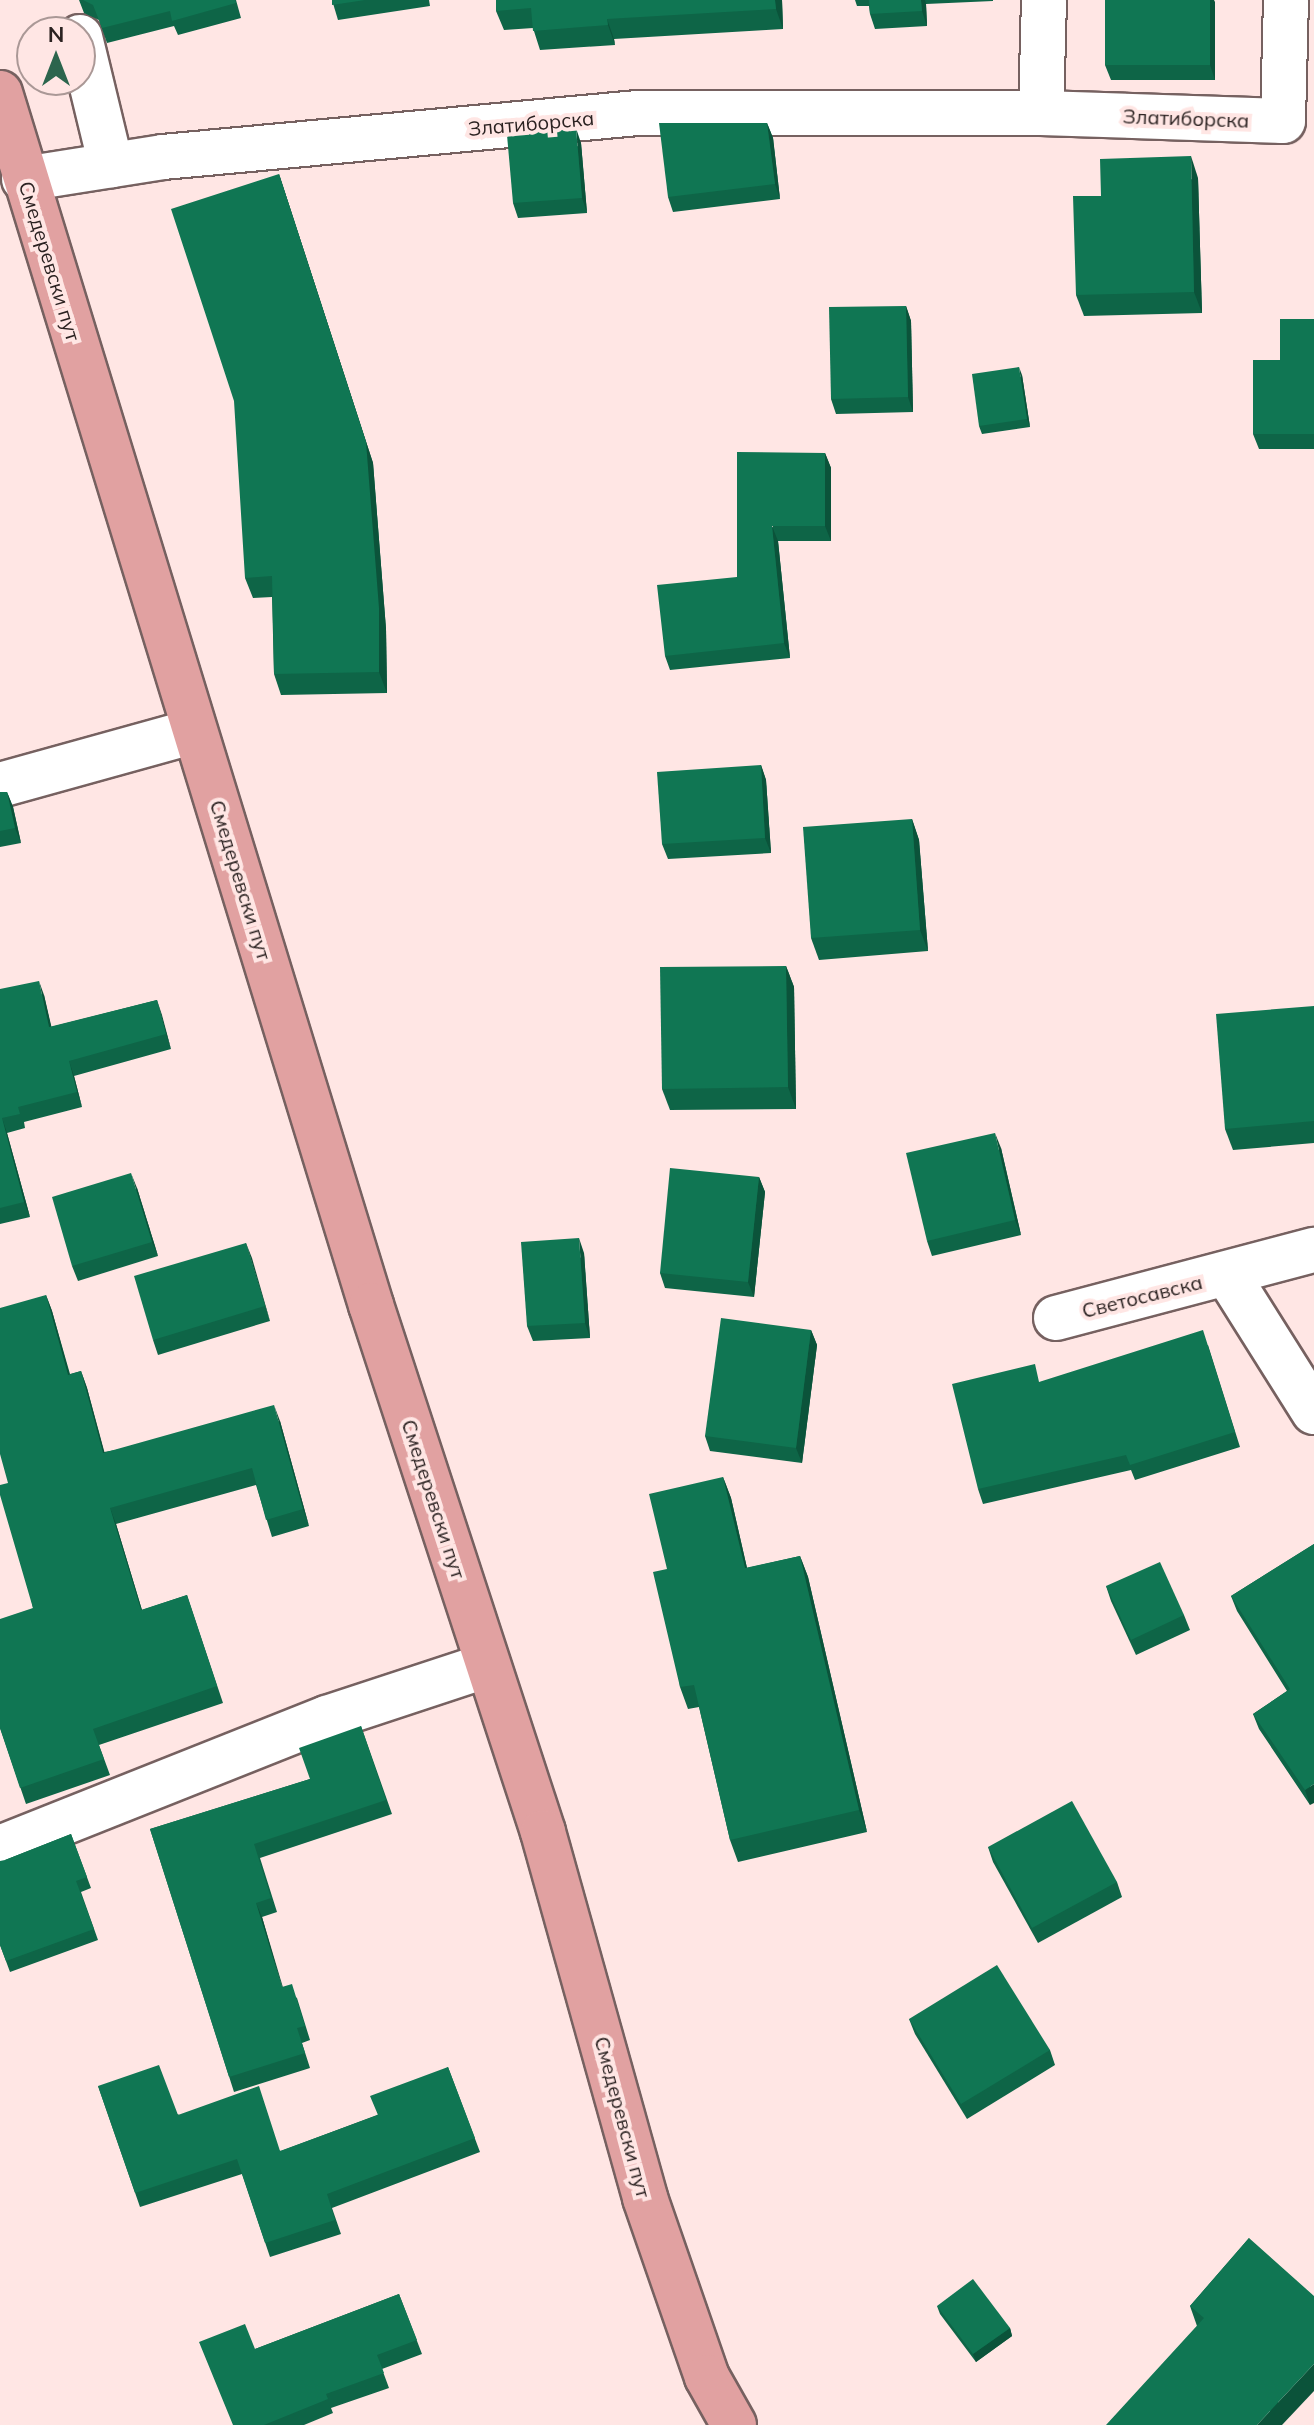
<!DOCTYPE html>
<meta charset="utf-8">
<style>
body{margin:0}
#map{position:relative;width:1314px;height:2425px;overflow:hidden;background:#ffe6e4;font-family:Mulish,sans-serif}
div>[style]{position:absolute}
[style*='--x']{left:calc(var(--x)*1px);top:calc(var(--y)*1px);width:calc(var(--w)*1px);rotate:calc(var(--a)*1deg)}
.roads{filter:drop-shadow(2px 0 #766160) drop-shadow(-2px 0 #766160) drop-shadow(0 2px #766160) drop-shadow(0 -2px #766160)}
.minor>*{height:44px;margin:-22px;padding:0 22px;transform-origin:22px;border-radius:22px;background:#fff}
.major>*{height:44px;margin:-22px;padding:0 22px;transform-origin:22px;border-radius:22px;background:#e1a1a1}
.wall>*{inset:0;background:#0e6547}
.shaded-wall>*{inset:0;background:#0b533a}
.building>*{inset:0;background:#107653}
span{translate:-50% -50%;white-space:nowrap;text-align:center;line-height:1.15;-webkit-text-stroke:8px #ffe6e4;paint-order:stroke}
.street-label{font-size:20px;color:#2b2221}
.north{position:absolute;left:16px;top:16px;width:80px;height:80px;box-sizing:border-box;background:#ffe6e4;border:2px solid #aa9896;border-radius:50%;rotate:0deg;font-size:22px;font-weight:700;line-height:32px;text-align:center;color:#2b2221}
.north::after{content:'';display:block;margin:auto;width:28px;height:36px;background:#2c654d;clip-path:polygon(50% 0,100% 100%,50% 72%,0 100%)}
</style>
<div id="map">
<div class="roads">
<div class="minor">
<i style="--x:80;--y:37;--w:132;--a:76.4"></i>
<i style="--x:1041;--y:113;--w:113;--a:-88.5"></i>
<i style="--x:24;--y:179;--w:141;--a:-9"></i>
<i style="--x:163;--y:157;--w:476;--a:-5.3"></i>
<i style="--x:637;--y:113;--w:404;--a:0"></i>
<i style="--x:1041;--y:113;--w:242;--a:1.9"></i>
<i style="--x:1283;--y:121;--w:121;--a:-88.6"></i>
<i style="--x:0;--y:785;--w:202;--a:-15.5"></i>
<i style="--x:1227;--y:1274;--w:163;--a:57.8"></i>
<i style="--x:1056;--y:1318;--w:267;--a:-14.8"></i>
<i style="--x:0;--y:1848;--w:352;--a:-21.7"></i>
<i style="--x:327;--y:1718;--w:169;--a:-18.2"></i>
</div>
<div class="major">
<i style="--x:0;--y:93;--w:1268;--a:72.98"></i>
<i style="--x:371;--y:1305;--w:554;--a:71.92"></i>
<i style="--x:543;--y:1832;--w:380;--a:74.4"></i>
<i style="--x:645;--y:2198;--w:189;--a:70.9"></i>
<i style="--x:707;--y:2377;--w:55;--a:60.6"></i>
</div>
</div>
<div class="wall">
<i style="clip-path:polygon(79px 0,236px 0,241px 18px,178px 35px,174px 26px,107px 43px,99px 20px,84px 13px)"></i>
<i style="clip-path:polygon(332px 0,429px 0,430px 6px,338px 20px)"></i>
<i style="clip-path:polygon(496px 0,782px 0,783px 29px,614px 39px,615px 45px,540px 50px,533px 28px,504px 30px,496px 11px)"></i>
<i style="clip-path:polygon(855px 0,993px 0,993px 1px,926px 4px,927px 26px,875px 29px,870px 14px,869px 6px,857px 6px)"></i>
<i style="clip-path:polygon(1215px 2px,1215px 80px,1111px 80px,1105px 65px)"></i>
<i style="clip-path:polygon(767px 123px,773px 138px,780px 199px,673px 212px,668px 197px)"></i>
<i style="clip-path:polygon(581px 143px,587px 213px,518px 218px,513px 203px)"></i>
<i style="clip-path:polygon(279px 174px,373px 463px,386px 629px,387px 693px,281px 695px,274px 674px,272px 597px,253px 598px,245px 578px)"></i>
<i style="clip-path:polygon(1198px 178px,1202px 313px,1084px 316px,1076px 295px,1101px 196px)"></i>
<i style="clip-path:polygon(906px 306px,911px 321px,913px 412px,836px 414px,831px 399px)"></i>
<i style="clip-path:polygon(1314px 319px,1314px 449px,1259px 449px,1253px 434px,1280px 360px)"></i>
<i style="clip-path:polygon(1022px 375px,1030px 427px,982px 434px,979px 426px)"></i>
<i style="clip-path:polygon(825px 453px,831px 468px,831px 541px,778px 541px,790px 658px,670px 670px,665px 656px,737px 577px)"></i>
<i style="clip-path:polygon(761px 765px,766px 780px,771px 853px,668px 859px,662px 844px)"></i>
<i style="clip-path:polygon(0 792px,7px 792px,13px 807px,21px 843px,0 847px)"></i>
<i style="clip-path:polygon(912px 819px,919px 840px,928px 951px,819px 960px,811px 938px)"></i>
<i style="clip-path:polygon(786px 966px,794px 987px,796px 1109px,670px 1110px,662px 1089px)"></i>
<i style="clip-path:polygon(0 989px,44px 995px,51px 1027px,157px 1000px,171px 1049px,74px 1076px,82px 1107px,24px 1122px,25px 1128px,7px 1133px,30px 1217px,0 1224px)"></i>
<i style="clip-path:polygon(1314px 1006px,1314px 1143px,1233px 1150px,1225px 1129px)"></i>
<i style="clip-path:polygon(1001px 1148px,1021px 1235px,932px 1256px,927px 1241px)"></i>
<i style="clip-path:polygon(759px 1177px,765px 1192px,754px 1297px,665px 1288px,660px 1273px)"></i>
<i style="clip-path:polygon(137px 1188px,158px 1256px,78px 1281px,72px 1266px)"></i>
<i style="clip-path:polygon(246px 1243px,270px 1321px,158px 1355px,153px 1340px)"></i>
<i style="clip-path:polygon(584px 1253px,590px 1338px,533px 1341px,527px 1326px)"></i>
<i style="clip-path:polygon(46px 1295px,52px 1311px,70px 1374px,81px 1371px,87px 1388px,104px 1452px,280px 1421px,309px 1526px,272px 1537px,256px 1485px,116px 1524px,142px 1610px,187px 1595px,223px 1703px,99px 1745px,110px 1775px,26px 1804px,0 1728px,33px 1608px,8px 1483px)"></i>
<i style="clip-path:polygon(811px 1330px,817px 1345px,802px 1463px,710px 1451px,705px 1436px)"></i>
<i style="clip-path:polygon(1208px 1345px,1240px 1447px,1135px 1480px,1131px 1470px,983px 1504px,978px 1489px,1041px 1382px)"></i>
<i style="clip-path:polygon(723px 1477px,731px 1498px,747px 1568px,800px 1556px,808px 1577px,867px 1832px,738px 1862px,730px 1840px,699px 1707px,688px 1709px,680px 1687px,667px 1569px)"></i>
<i style="clip-path:polygon(1314px 1544px,1310px 1805px,1259px 1729px,1253px 1714px,1287px 1691px,1237px 1611px,1231px 1596px)"></i>
<i style="clip-path:polygon(1106px 1586px,1184px 1615px,1190px 1630px,1136px 1655px,1111px 1601px)"></i>
<i style="clip-path:polygon(361px 1726px,392px 1814px,260px 1858px,277px 1912px,262px 1917px,282px 1987px,297px 1998px,310px 2040px,302px 2043px,310px 2068px,234px 2092px,150px 1829px,310px 1779px)"></i>
<i style="clip-path:polygon(71px 1834px,91px 1888px,81px 1892px,98px 1940px,10px 1972px,0 1945px,5px 1860px)"></i>
<i style="clip-path:polygon(988px 1847px,1117px 1882px,1122px 1897px,1038px 1943px,993px 1862px)"></i>
<i style="clip-path:polygon(909px 2019px,1050px 2050px,1055px 2065px,967px 2119px,915px 2034px)"></i>
<i style="clip-path:polygon(448px 2067px,480px 2152px,332px 2208px,341px 2234px,270px 2257px,242px 2174px,140px 2207px,98px 2086px,281px 2151px,377px 2115px)"></i>
<i style="clip-path:polygon(1249px 2238px,1282px 2425px,1197px 2326px,1190px 2306px)"></i>
<i style="clip-path:polygon(399px 2294px,422px 2354px,382px 2369px,389px 2388px,331px 2408px,333px 2413px,304px 2425px,233px 2425px,255px 2349px)"></i>
<i style="clip-path:polygon(937px 2306px,1010px 2328px,1012px 2336px,976px 2362px,940px 2314px)"></i>
</div>
<div class="shaded-wall">
<i style="clip-path:polygon(775px 0,782px 0,783px 29px,776px 9px)"></i>
<i style="clip-path:polygon(921px 0,925px 0,926px 4px,927px 26px,922px 11px)"></i>
<i style="clip-path:polygon(1210px 0,1214px 0,1215px 2px,1215px 80px,1210px 65px)"></i>
<i style="clip-path:polygon(607px 19px,614px 39px,615px 45px,608px 25px)"></i>
<i style="clip-path:polygon(767px 123px,773px 138px,780px 199px,775px 184px)"></i>
<i style="clip-path:polygon(576px 128px,581px 143px,587px 213px,582px 198px)"></i>
<i style="clip-path:polygon(1191px 156px,1198px 178px,1202px 313px,1194px 292px)"></i>
<i style="clip-path:polygon(279px 174px,373px 463px,386px 629px,387px 693px,379px 672px)"></i>
<i style="clip-path:polygon(906px 306px,911px 321px,913px 412px,908px 397px)"></i>
<i style="clip-path:polygon(1019px 367px,1022px 375px,1030px 427px,1027px 419px)"></i>
<i style="clip-path:polygon(825px 453px,831px 468px,831px 541px,825px 526px)"></i>
<i style="clip-path:polygon(772px 526px,778px 541px,790px 658px,784px 643px)"></i>
<i style="clip-path:polygon(761px 765px,766px 780px,771px 853px,765px 838px)"></i>
<i style="clip-path:polygon(7px 792px,13px 807px,21px 843px,15px 828px)"></i>
<i style="clip-path:polygon(912px 819px,919px 840px,928px 951px,920px 930px)"></i>
<i style="clip-path:polygon(786px 966px,794px 987px,796px 1109px,788px 1087px)"></i>
<i style="clip-path:polygon(39px 981px,44px 995px,55px 1042px,49px 1027px)"></i>
<i style="clip-path:polygon(157px 1000px,162px 1015px,171px 1049px,166px 1034px)"></i>
<i style="clip-path:polygon(69px 1061px,74px 1076px,82px 1107px,77px 1092px)"></i>
<i style="clip-path:polygon(2px 1118px,7px 1133px,30px 1217px,24px 1202px)"></i>
<i style="clip-path:polygon(995px 1133px,1001px 1148px,1021px 1235px,1015px 1220px)"></i>
<i style="clip-path:polygon(131px 1173px,137px 1188px,158px 1256px,152px 1242px)"></i>
<i style="clip-path:polygon(759px 1177px,765px 1192px,754px 1297px,748px 1282px)"></i>
<i style="clip-path:polygon(579px 1238px,584px 1253px,590px 1338px,585px 1323px)"></i>
<i style="clip-path:polygon(246px 1243px,252px 1258px,270px 1321px,265px 1306px)"></i>
<i style="clip-path:polygon(46px 1295px,52px 1311px,74px 1391px,68px 1375px)"></i>
<i style="clip-path:polygon(811px 1330px,817px 1345px,802px 1463px,796px 1448px)"></i>
<i style="clip-path:polygon(81px 1371px,87px 1388px,109px 1469px,103px 1453px)"></i>
<i style="clip-path:polygon(274px 1405px,280px 1421px,309px 1526px,303px 1509px)"></i>
<i style="clip-path:polygon(723px 1477px,731px 1498px,752px 1590px,745px 1568px)"></i>
<i style="clip-path:polygon(110px 1508px,116px 1524px,147px 1627px,141px 1610px)"></i>
<i style="clip-path:polygon(800px 1556px,808px 1577px,867px 1832px,859px 1810px)"></i>
<i style="clip-path:polygon(1314px 1784px,1314px 1803px,1310px 1805px,1305px 1790px)"></i>
<i style="clip-path:polygon(256px 1903px,262px 1917px,287px 2001px,282px 1987px)"></i>
<i style="clip-path:polygon(1010px 2328px,1012px 2336px,976px 2362px,973px 2354px)"></i>
<i style="clip-path:polygon(1314px 2364px,1314px 2391px,1282px 2425px,1257px 2425px)"></i>
</div>
<div class="building">
<i style="clip-path:polygon(83px 0,235px 0,236px 3px,172px 21px,170px 11px,102px 28px,93px 5px)"></i>
<i style="clip-path:polygon(332px 0,365px 0,332px 5px)"></i>
<i style="clip-path:polygon(496px 0,775px 0,776px 9px,607px 19px,608px 25px,533px 31px,531px 8px,496px 11px)"></i>
<i style="clip-path:polygon(869px 0,921px 0,922px 11px,870px 14px)"></i>
<i style="clip-path:polygon(1105px 0,1210px 0,1210px 65px,1105px 65px)"></i>
<i style="clip-path:polygon(659px 123px,767px 123px,775px 184px,668px 197px)"></i>
<i style="clip-path:polygon(576px 128px,582px 198px,513px 203px,507px 135px)"></i>
<i style="clip-path:polygon(1191px 156px,1194px 292px,1076px 295px,1073px 196px,1101px 196px,1100px 159px)"></i>
<i style="clip-path:polygon(279px 174px,366px 442px,379px 608px,379px 672px,274px 674px,272px 576px,245px 578px,234px 401px,171px 209px)"></i>
<i style="clip-path:polygon(906px 306px,908px 397px,831px 399px,829px 307px)"></i>
<i style="clip-path:polygon(1280px 319px,1314px 319px,1314px 434px,1253px 434px,1253px 360px,1280px 360px)"></i>
<i style="clip-path:polygon(1019px 367px,1027px 419px,979px 426px,972px 374px)"></i>
<i style="clip-path:polygon(737px 452px,825px 453px,825px 526px,772px 526px,784px 643px,665px 656px,657px 585px,737px 577px)"></i>
<i style="clip-path:polygon(761px 765px,765px 838px,662px 844px,657px 772px)"></i>
<i style="clip-path:polygon(0 792px,7px 792px,15px 828px,0 831px)"></i>
<i style="clip-path:polygon(912px 819px,920px 930px,811px 938px,803px 827px)"></i>
<i style="clip-path:polygon(786px 966px,788px 1087px,662px 1089px,660px 967px)"></i>
<i style="clip-path:polygon(39px 981px,49px 1027px,157px 1000px,166px 1034px,69px 1061px,77px 1092px,18px 1107px,20px 1114px,2px 1118px,24px 1202px,0 1208px,0 989px)"></i>
<i style="clip-path:polygon(1314px 1006px,1314px 1121px,1225px 1129px,1216px 1014px)"></i>
<i style="clip-path:polygon(995px 1133px,1015px 1220px,927px 1241px,906px 1153px)"></i>
<i style="clip-path:polygon(670px 1168px,759px 1177px,748px 1282px,660px 1273px)"></i>
<i style="clip-path:polygon(131px 1173px,152px 1242px,72px 1266px,52px 1197px)"></i>
<i style="clip-path:polygon(579px 1238px,585px 1323px,527px 1326px,521px 1242px)"></i>
<i style="clip-path:polygon(246px 1243px,265px 1306px,153px 1340px,134px 1276px)"></i>
<i style="clip-path:polygon(46px 1295px,68px 1375px,81px 1371px,103px 1453px,274px 1405px,303px 1509px,266px 1520px,252px 1468px,110px 1508px,141px 1610px,187px 1595px,217px 1686px,93px 1729px,104px 1759px,20px 1788px,0 1728px,0 1619px,33px 1608px,0 1495px,0 1485px,8px 1483px,0 1454px,0 1308px)"></i>
<i style="clip-path:polygon(721px 1318px,811px 1330px,796px 1448px,705px 1436px)"></i>
<i style="clip-path:polygon(1203px 1330px,1235px 1432px,1130px 1465px,1126px 1455px,978px 1489px,952px 1384px,1035px 1364px,1039px 1382px)"></i>
<i style="clip-path:polygon(723px 1477px,745px 1568px,800px 1556px,859px 1810px,730px 1840px,694px 1685px,680px 1687px,653px 1572px,667px 1569px,649px 1494px)"></i>
<i style="clip-path:polygon(1314px 1544px,1314px 1784px,1305px 1790px,1253px 1714px,1290px 1689px,1231px 1596px)"></i>
<i style="clip-path:polygon(1160px 1562px,1184px 1615px,1131px 1640px,1106px 1586px)"></i>
<i style="clip-path:polygon(361px 1726px,386px 1800px,254px 1844px,271px 1898px,256px 1903px,282px 1987px,292px 1984px,305px 2026px,297px 2028px,305px 2053px,229px 2077px,150px 1829px,310px 1779px,299px 1748px)"></i>
<i style="clip-path:polygon(1072px 1801px,1117px 1882px,1032px 1928px,988px 1847px)"></i>
<i style="clip-path:polygon(71px 1834px,87px 1877px,76px 1881px,94px 1929px,6px 1961px,0 1945px,0 1861px,5px 1860px)"></i>
<i style="clip-path:polygon(997px 1965px,1050px 2050px,961px 2104px,909px 2019px)"></i>
<i style="clip-path:polygon(159px 2065px,178px 2115px,259px 2086px,280px 2151px,378px 2115px,370px 2096px,448px 2067px,475px 2138px,327px 2194px,335px 2220px,265px 2243px,237px 2159px,135px 2193px,98px 2086px)"></i>
<i style="clip-path:polygon(1249px 2238px,1314px 2296px,1314px 2364px,1257px 2425px,1106px 2425px,1204px 2318px,1190px 2306px)"></i>
<i style="clip-path:polygon(973px 2279px,1010px 2328px,973px 2354px,937px 2306px)"></i>
<i style="clip-path:polygon(399px 2294px,417px 2340px,377px 2355px,384px 2373px,326px 2394px,328px 2399px,264px 2425px,233px 2425px,199px 2342px,245px 2324px,255px 2349px)"></i>
</div>
<div class="street-label">
<span style="left:1186px;top:118px;rotate:2deg">Златиборска</span>
<span style="left:531px;top:123px;rotate:-5deg">Златиборска</span>
<span style="left:50px;top:261px;rotate:73deg">Смедеревски пут</span>
<span style="left:241px;top:880px;rotate:73deg">Смедеревски пут</span>
<span style="left:1142px;top:1296px;rotate:-14deg">Светосавска</span>
<span style="left:434px;top:1499px;rotate:72deg">Смедеревски пут</span>
<span style="left:623px;top:2117px;rotate:75deg">Смедеревски пут</span>
</div>
<div class="north">N</div>
</div>
